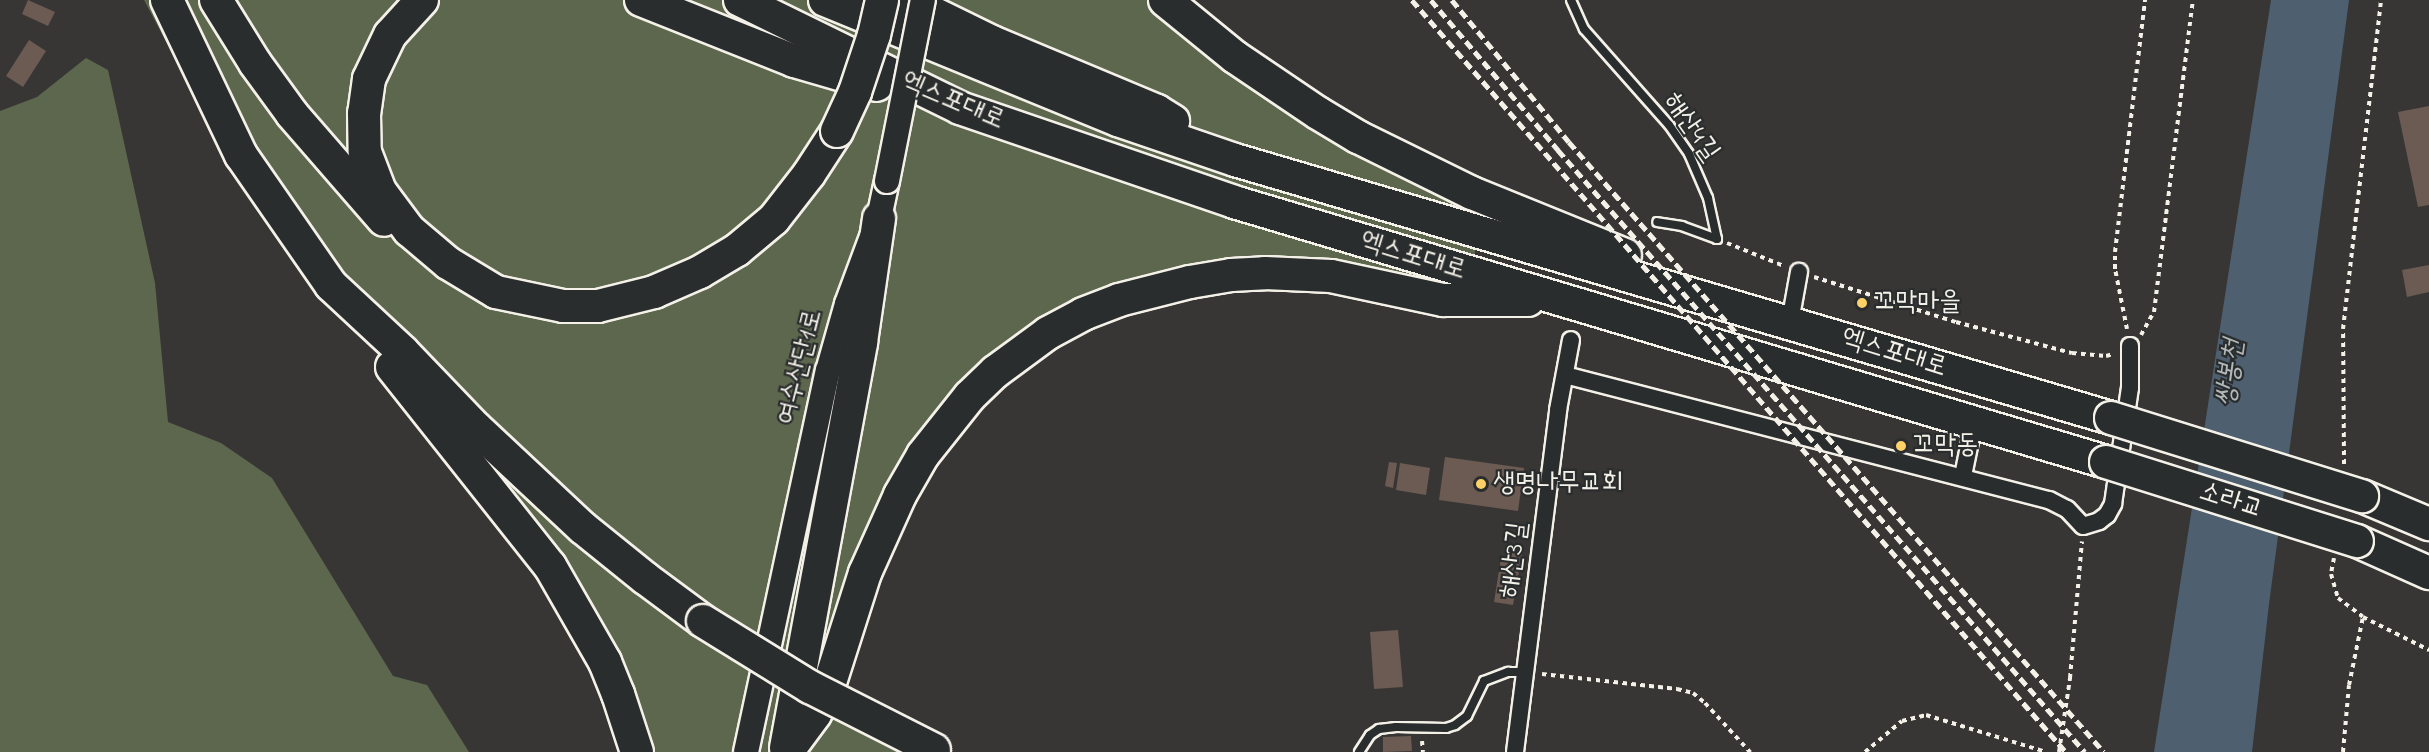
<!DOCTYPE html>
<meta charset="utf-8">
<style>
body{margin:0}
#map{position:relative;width:2429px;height:752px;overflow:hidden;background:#373635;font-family:"Indie Flower","Poor Story",sans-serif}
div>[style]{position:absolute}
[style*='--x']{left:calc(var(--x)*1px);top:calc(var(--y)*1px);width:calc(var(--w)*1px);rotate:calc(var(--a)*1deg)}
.green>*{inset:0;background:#5d674e}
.water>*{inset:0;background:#4e6070}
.building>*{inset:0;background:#6b5b52}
.path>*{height:4px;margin-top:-2px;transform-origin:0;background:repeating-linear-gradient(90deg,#f4f1e8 0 4.5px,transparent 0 9px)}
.roads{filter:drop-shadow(2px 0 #f4f1e8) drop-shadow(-2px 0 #f4f1e8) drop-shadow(0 2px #f4f1e8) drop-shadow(0 -2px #f4f1e8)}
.lane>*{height:8px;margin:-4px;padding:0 4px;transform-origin:4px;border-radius:4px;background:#2a2d2e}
.street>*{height:16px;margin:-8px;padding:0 8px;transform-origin:8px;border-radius:8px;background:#2a2d2e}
.secondary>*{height:24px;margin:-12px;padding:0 12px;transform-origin:12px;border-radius:12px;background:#2a2d2e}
.highway>*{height:32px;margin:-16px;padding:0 16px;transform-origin:16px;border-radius:16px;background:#2a2d2e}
.rail>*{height:4.5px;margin-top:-2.25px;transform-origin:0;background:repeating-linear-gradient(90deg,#f4f1e8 0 9px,transparent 0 13.5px)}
.bridges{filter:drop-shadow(2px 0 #f4f1e8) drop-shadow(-2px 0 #f4f1e8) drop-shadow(0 2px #f4f1e8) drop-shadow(0 -2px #f4f1e8)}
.secondary-bridge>*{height:24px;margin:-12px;padding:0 12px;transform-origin:12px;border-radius:12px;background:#2a2d2e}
.highway-bridge>*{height:32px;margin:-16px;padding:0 16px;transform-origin:16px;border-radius:16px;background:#2a2d2e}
.dots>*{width:16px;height:16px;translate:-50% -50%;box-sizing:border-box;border:3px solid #2a2d2e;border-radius:50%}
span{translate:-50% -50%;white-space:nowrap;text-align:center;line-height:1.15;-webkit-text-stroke:4.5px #2a2d2e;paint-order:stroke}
.street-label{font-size:27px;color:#f4f1e8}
.poi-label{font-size:27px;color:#f4f1e8}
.left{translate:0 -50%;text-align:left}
.water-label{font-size:28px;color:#b2b7b8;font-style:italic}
</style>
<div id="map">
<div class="green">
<i style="clip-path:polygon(144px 0,1165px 0,1487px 199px,1464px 301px,1352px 279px,1119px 300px,945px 424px,827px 692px,938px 752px,637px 752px,497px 496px,368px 337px,210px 113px,171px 51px)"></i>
<i style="clip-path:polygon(86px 58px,108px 70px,155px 283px,168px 422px,221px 443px,272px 478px,393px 676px,427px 685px,469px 752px,0 752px,0 111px,37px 97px)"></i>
</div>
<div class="water">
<i style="clip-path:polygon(2271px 0,2349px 0,2269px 604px,2252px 752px,2154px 752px)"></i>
</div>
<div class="building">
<i style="clip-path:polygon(28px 0,55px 12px,48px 26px,22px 14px)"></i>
<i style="clip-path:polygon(29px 40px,46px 51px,23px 87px,6px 76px)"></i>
<i style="clip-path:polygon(2429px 106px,2429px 205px,2418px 207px,2398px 112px)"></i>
<i style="clip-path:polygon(2429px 265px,2429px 292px,2407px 297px,2402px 270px)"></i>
<i style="clip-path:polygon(1445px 457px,1524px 468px,1518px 511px,1439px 500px)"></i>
<i style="clip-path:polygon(1389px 462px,1397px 463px,1393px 488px,1385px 486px)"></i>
<i style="clip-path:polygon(1400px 463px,1430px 468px,1426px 495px,1396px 490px)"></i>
<i style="clip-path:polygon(1508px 552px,1522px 554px,1513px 605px,1494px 602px,1501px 558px,1507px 559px)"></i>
<i style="clip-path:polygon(1398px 630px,1403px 687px,1374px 689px,1370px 632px)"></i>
<i style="clip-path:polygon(1411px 736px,1412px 751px,1383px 752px,1383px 737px)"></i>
</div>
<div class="path">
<i style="--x:1727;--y:243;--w:61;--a:22"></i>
<i style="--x:1814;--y:277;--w:149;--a:17.6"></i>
<i style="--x:1956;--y:322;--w:120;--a:15"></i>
<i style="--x:2072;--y:353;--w:34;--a:5"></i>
<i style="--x:2106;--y:356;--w:7;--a:-16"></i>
<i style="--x:2127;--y:329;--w:61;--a:-101.3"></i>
<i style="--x:2115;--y:269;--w:17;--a:-90"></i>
<i style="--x:2115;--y:252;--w:254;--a:-83.2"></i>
<i style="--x:2141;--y:335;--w:26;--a:-61"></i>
<i style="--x:2154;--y:312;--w:314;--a:-82.9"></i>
<i style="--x:2344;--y:464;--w:135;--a:-90.4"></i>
<i style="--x:2343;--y:329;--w:331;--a:-83.4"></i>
<i style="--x:2334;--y:558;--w:16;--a:101"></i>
<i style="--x:2331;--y:574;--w:25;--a:74"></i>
<i style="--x:2338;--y:598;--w:31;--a:37"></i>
<i style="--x:2363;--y:617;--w:74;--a:26.6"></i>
<i style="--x:1542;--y:674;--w:136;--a:6.3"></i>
<i style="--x:1677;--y:689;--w:16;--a:14"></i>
<i style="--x:1693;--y:693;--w:16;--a:40"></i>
<i style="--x:1705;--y:703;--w:67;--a:47.4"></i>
<i style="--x:1422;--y:741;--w:11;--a:85"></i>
<i style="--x:1865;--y:752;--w:48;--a:-40"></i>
<i style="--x:1902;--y:721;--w:25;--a:-14"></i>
<i style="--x:1926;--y:715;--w:126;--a:17.1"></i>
<i style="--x:2059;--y:752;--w:75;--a:-81.5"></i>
<i style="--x:2070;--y:678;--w:137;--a:-85"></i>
<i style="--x:2343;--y:752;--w:67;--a:-84.9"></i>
<i style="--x:2349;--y:685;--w:69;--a:-78.4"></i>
</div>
<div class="roads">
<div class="lane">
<i style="--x:1571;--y:0;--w:32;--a:66"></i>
<i style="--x:1584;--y:29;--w:128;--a:48.5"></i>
<i style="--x:1669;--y:125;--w:35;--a:55"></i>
<i style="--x:1689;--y:154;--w:48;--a:66.6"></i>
<i style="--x:1708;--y:198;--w:42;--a:77.6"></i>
<i style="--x:1717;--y:239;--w:37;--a:-160"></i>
<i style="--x:1682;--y:226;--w:25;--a:-171"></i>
<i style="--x:1359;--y:752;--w:20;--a:-57"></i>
<i style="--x:1370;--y:735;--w:11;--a:-34"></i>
<i style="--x:1379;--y:729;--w:17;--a:-7"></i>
<i style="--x:1396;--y:727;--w:50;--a:1.1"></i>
<i style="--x:1446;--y:728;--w:9;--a:-18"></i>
<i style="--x:1455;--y:725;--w:15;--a:-37"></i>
<i style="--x:1467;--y:716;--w:39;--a:-64"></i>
<i style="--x:1484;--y:681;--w:26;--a:-21"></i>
<i style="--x:1508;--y:672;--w:18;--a:0"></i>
</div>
<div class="street">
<i style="--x:1790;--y:322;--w:51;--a:-79.8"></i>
<i style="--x:1565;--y:375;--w:500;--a:14.5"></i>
<i style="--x:2049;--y:500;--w:20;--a:27"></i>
<i style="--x:2067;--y:509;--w:23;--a:47"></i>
<i style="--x:2083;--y:526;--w:17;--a:-17"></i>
<i style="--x:2099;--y:521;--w:10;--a:-37"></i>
<i style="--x:2107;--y:515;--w:13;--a:-61"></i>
<i style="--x:2113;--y:504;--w:117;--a:-81.7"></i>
<i style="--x:2130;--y:388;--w:42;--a:-90"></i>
<i style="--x:1963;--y:476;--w:55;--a:-78.5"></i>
<i style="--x:1515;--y:752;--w:345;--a:-82.8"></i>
<i style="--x:1558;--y:410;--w:71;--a:-79.5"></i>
</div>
<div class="secondary">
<i style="--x:746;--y:752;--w:390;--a:-77.9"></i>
<i style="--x:828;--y:371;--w:70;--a:-74.2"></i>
<i style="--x:847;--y:304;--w:92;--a:-69.6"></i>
<i style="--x:879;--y:218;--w:38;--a:-78"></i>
</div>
<div class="highway">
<i style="--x:167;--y:0;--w:172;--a:64.5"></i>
<i style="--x:241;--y:155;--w:158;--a:55.3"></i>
<i style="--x:331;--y:285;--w:98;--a:42.9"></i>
<i style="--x:403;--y:352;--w:105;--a:46.2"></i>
<i style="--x:476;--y:428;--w:146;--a:43.1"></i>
<i style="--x:583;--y:528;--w:80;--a:38.9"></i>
<i style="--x:645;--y:578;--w:72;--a:36.6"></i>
<i style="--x:216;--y:0;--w:74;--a:58.2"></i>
<i style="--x:255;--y:63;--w:63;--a:54"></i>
<i style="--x:292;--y:114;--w:140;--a:49"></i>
<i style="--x:422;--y:0;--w:47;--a:132.4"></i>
<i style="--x:390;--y:35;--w:49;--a:115.5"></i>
<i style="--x:369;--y:79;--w:34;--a:98"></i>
<i style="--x:364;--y:113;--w:39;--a:89"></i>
<i style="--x:365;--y:152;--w:42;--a:69"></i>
<i style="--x:380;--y:191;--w:49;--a:53.4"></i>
<i style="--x:409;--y:230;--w:51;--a:40.2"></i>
<i style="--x:448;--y:263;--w:56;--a:31.1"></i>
<i style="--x:496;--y:292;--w:68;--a:11.8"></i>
<i style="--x:563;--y:306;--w:35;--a:0"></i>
<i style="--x:598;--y:306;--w:58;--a:-14"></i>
<i style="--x:654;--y:292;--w:50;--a:-23.5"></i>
<i style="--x:700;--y:272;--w:43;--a:-30.7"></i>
<i style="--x:737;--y:250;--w:48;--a:-40"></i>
<i style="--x:774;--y:219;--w:57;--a:-52.1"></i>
<i style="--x:809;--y:174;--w:51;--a:-56.9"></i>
<i style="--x:641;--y:0;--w:165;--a:21.7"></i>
<i style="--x:794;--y:61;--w:86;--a:16.1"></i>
<i style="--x:740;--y:0;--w:245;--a:26.1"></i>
<i style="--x:960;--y:108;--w:290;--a:18.9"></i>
<i style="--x:1234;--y:202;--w:910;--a:16.6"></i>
<i style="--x:825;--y:0;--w:317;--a:22.3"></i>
<i style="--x:1118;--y:120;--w:124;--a:18.9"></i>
<i style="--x:1235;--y:160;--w:913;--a:16.41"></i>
<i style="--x:906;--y:0;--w:96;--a:26"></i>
<i style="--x:992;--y:42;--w:179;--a:22.7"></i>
<i style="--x:1157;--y:111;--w:19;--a:32"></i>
<i style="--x:1165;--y:0;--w:90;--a:39.2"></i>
<i style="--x:1235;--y:57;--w:100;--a:34"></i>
<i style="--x:1318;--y:113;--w:47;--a:31"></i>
<i style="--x:1358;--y:137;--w:127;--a:26.2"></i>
<i style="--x:1472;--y:193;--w:165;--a:22.1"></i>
<i style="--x:392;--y:367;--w:254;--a:51.6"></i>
<i style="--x:550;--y:566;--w:111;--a:60.2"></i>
<i style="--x:605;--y:662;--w:35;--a:68"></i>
<i style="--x:618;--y:694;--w:61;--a:71.9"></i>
<i style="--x:2362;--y:496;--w:73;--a:22.7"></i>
<i style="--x:2357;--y:541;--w:79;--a:24"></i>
<i style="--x:786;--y:748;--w:413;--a:-79.5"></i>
<i style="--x:861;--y:342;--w:125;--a:-81.7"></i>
<i style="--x:787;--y:752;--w:47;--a:-53.6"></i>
<i style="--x:815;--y:714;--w:25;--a:-61"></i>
<i style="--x:827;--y:692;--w:125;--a:-72.3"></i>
<i style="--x:865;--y:573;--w:85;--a:-65.8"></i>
<i style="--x:900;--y:495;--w:46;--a:-60.1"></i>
<i style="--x:923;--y:455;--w:75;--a:-51.5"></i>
<i style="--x:970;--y:396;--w:35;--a:-44"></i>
<i style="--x:995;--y:372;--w:66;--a:-36.3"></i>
<i style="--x:1048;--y:333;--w:40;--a:-28"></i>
<i style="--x:1083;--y:314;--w:39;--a:-21"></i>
<i style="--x:1119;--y:300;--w:73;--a:-14.2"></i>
<i style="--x:1190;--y:282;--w:42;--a:-9.7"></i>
<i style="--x:1231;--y:275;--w:34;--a:-3"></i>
<i style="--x:1265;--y:273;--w:66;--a:2.6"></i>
<i style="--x:1331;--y:276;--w:115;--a:12.1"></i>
<i style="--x:1443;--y:300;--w:85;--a:0"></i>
</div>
</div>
<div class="rail">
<i style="--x:1412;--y:0;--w:997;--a:48.99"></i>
<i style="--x:1431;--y:0;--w:197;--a:49.7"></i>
<i style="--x:1558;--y:150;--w:800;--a:48.8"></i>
<i style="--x:1452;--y:0;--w:184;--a:50.5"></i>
<i style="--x:1569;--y:142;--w:811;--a:48.75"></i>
</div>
<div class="bridges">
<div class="secondary-bridge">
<i style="--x:887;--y:181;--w:185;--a:-78.8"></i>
</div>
<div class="highway-bridge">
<i style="--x:837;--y:131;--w:43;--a:-65.2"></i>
<i style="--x:855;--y:92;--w:60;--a:-71.6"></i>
<i style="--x:874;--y:35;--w:36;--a:-77"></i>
<i style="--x:2111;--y:418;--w:263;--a:17.3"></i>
<i style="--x:2106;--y:462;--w:263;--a:17.5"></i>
<i style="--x:703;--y:621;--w:126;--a:31.7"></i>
<i style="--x:810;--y:687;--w:139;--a:26.9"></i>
</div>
</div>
<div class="dots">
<i style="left:1862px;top:303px;background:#ffd166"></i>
<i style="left:1901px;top:446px;background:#ffd166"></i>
<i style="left:1481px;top:484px;background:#ffd166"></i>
</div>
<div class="street-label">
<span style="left:953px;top:101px;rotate:23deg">엑스포대로</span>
<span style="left:1691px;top:127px;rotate:55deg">해산4길</span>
<span style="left:1413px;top:256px;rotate:17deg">엑스포대로</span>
<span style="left:1894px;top:353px;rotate:17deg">엑스포대로</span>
<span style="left:800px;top:367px;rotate:-76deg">여수산단1로</span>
<span style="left:2231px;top:501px;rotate:18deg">소라교</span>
<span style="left:1514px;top:560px;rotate:-83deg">해산3길</span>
</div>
<div class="poi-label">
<span class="left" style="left:1874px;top:303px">꼬막마을</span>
<span class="left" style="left:1913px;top:446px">꼬막동</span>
<span class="left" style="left:1493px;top:484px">생명나무교회</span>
</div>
<div class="water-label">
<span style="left:2231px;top:373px;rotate:-82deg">쌍봉천</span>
</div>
</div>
